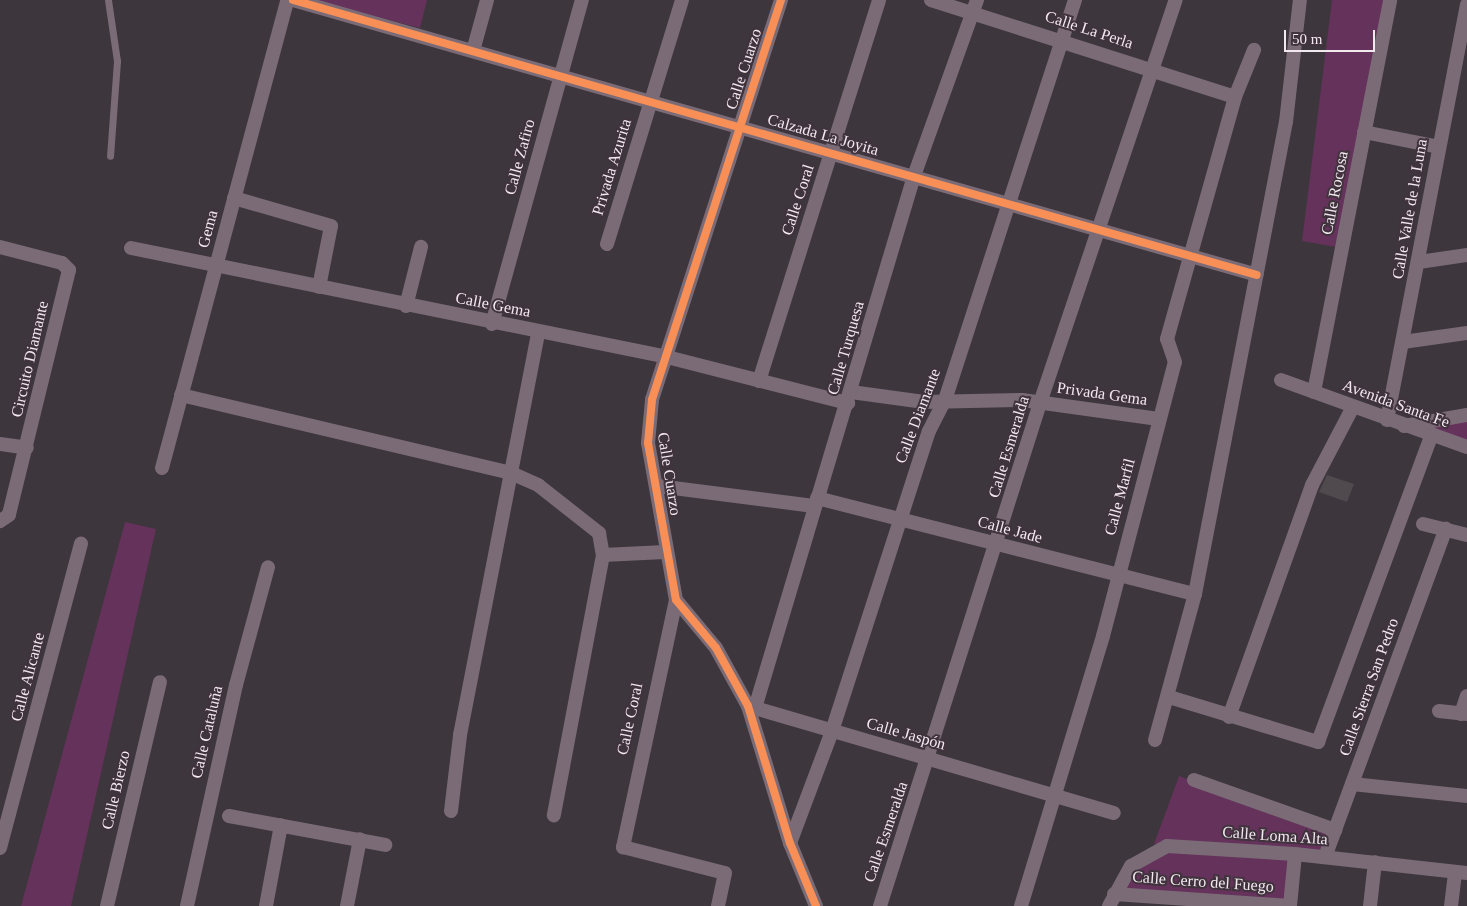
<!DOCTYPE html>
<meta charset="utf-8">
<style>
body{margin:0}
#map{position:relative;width:1467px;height:906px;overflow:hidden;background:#3d363c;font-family:Georgia,serif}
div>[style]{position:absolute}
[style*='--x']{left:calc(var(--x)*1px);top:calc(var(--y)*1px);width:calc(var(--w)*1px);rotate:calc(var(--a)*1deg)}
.green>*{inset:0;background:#64325a}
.building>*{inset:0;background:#504a4f}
.service>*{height:7px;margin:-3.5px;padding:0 3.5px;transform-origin:3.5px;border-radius:3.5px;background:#7a6b77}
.minor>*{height:14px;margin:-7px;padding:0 7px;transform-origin:7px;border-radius:7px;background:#7a6b77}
.cycleway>*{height:8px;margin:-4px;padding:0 4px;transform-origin:4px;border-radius:4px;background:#f78f57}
span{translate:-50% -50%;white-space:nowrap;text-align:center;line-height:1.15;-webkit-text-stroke:4px #40333d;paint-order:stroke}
.street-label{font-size:16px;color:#f2e9ef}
.scale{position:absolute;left:1284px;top:30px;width:91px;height:22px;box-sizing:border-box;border:2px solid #f2e9ef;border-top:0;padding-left:6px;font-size:15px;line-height:18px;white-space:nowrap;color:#f2e9ef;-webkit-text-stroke:4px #40333d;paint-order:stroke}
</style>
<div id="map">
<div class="green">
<i style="clip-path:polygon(312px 0,427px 0,420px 28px)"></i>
<i style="clip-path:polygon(1332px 0,1388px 0,1336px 247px,1302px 241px)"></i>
<i style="clip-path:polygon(1467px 419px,1467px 446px,1419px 428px)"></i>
<i style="clip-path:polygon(125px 522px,156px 529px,71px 906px,21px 906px)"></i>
<i style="clip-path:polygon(1179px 776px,1329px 831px,1323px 854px,1154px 844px)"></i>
<i style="clip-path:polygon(1167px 849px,1292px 857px,1287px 901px,1120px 891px,1131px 873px)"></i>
</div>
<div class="building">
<i style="clip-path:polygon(1327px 475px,1354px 484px,1347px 502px,1319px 492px)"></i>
</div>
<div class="service">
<i style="--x:108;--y:0;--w:62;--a:81.6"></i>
<i style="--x:117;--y:61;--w:95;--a:94.2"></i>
</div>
<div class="minor">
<i style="--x:293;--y:0;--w:1002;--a:15.92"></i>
<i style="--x:781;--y:0;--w:420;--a:107.9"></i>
<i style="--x:652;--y:400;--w:43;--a:95.3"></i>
<i style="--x:648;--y:443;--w:159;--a:79.9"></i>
<i style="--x:676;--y:600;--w:62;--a:50.2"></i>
<i style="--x:716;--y:648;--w:66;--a:61.1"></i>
<i style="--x:748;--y:706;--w:143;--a:73"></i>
<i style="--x:790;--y:843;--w:68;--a:67.6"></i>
<i style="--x:931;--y:0;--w:319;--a:17.7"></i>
<i style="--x:473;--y:51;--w:53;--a:-74.6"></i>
<i style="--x:1364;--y:132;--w:76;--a:11.3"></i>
<i style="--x:234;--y:198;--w:101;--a:16.1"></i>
<i style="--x:331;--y:226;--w:62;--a:101.1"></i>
<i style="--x:607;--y:244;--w:255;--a:-72.9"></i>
<i style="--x:0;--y:247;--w:64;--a:14.5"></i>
<i style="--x:62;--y:263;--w:10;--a:45"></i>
<i style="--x:69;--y:270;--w:252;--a:103.8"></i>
<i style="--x:9;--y:515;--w:11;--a:146"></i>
<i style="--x:131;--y:248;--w:547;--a:11.49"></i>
<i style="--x:667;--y:357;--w:187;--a:14.3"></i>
<i style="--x:1419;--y:262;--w:49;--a:-8.3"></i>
<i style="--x:406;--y:306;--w:61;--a:-75.7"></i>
<i style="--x:492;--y:324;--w:336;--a:-74.5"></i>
<i style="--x:1403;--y:342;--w:65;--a:-8"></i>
<i style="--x:1281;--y:380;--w:198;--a:19.8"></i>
<i style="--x:759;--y:381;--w:399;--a:-72.5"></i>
<i style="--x:851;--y:392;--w:74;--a:7.8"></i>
<i style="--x:924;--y:402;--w:98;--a:-1.2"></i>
<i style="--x:1022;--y:400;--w:138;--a:7.9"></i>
<i style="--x:1314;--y:392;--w:399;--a:-79"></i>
<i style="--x:181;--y:395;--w:339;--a:13.3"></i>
<i style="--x:511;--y:473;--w:30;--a:24"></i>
<i style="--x:538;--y:485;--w:78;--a:38.2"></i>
<i style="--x:599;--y:533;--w:22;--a:80"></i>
<i style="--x:603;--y:555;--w:265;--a:100.7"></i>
<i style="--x:1387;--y:420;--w:423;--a:-79.1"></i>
<i style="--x:1404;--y:426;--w:64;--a:-9.9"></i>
<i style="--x:0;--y:444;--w:27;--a:8"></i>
<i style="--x:162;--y:468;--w:484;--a:-75"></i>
<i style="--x:658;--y:486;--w:157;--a:7.3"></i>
<i style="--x:817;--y:498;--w:390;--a:14.3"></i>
<i style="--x:1423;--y:524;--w:45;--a:14"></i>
<i style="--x:603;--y:555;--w:62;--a:-2.8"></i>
<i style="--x:676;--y:600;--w:253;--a:102.1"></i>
<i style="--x:623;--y:847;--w:105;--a:14.3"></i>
<i style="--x:725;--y:873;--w:34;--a:102"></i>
<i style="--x:1169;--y:697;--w:156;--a:16.8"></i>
<i style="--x:1318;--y:742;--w:326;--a:-69.7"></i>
<i style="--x:748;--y:706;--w:381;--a:16.3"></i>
<i style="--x:755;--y:708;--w:555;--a:-73.36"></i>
<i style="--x:914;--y:176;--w:187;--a:-70.3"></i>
<i style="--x:1439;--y:711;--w:28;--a:6"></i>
<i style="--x:1461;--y:714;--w:19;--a:-72"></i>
<i style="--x:1229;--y:717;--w:246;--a:-70.3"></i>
<i style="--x:1312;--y:485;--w:88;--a:-62.3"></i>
<i style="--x:1155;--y:740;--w:151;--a:-74.7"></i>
<i style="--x:1195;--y:594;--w:481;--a:-79.1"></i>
<i style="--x:1286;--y:122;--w:123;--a:-83.5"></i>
<i style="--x:1194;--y:780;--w:150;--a:19.5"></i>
<i style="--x:1352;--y:784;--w:116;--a:6"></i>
<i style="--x:451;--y:811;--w:77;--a:-83.2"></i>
<i style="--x:460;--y:735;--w:410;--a:-79"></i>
<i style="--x:229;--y:816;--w:159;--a:10.5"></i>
<i style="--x:790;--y:843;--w:120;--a:-69.4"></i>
<i style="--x:832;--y:731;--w:315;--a:-72.1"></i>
<i style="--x:929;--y:431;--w:35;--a:-63"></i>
<i style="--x:945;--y:400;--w:421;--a:-72"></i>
<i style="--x:0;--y:848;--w:315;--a:-75.1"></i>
<i style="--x:1325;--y:857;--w:350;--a:-69.8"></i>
<i style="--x:1114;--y:894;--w:176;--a:3.9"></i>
<i style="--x:107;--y:906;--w:230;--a:-76.7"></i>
<i style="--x:187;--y:906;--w:226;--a:-77.5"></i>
<i style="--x:236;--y:685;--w:122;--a:-74.8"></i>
<i style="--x:266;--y:906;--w:82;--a:-79.5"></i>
<i style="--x:347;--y:906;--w:68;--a:-79"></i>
<i style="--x:880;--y:906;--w:528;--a:-72.35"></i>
<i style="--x:1040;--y:403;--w:425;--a:-71.4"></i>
<i style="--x:1021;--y:906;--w:282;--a:-73.1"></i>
<i style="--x:1103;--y:636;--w:283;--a:-75.3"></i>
<i style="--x:1175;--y:362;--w:24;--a:-109"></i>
<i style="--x:1167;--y:339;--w:251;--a:-74.3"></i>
<i style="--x:1235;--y:97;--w:51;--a:-68"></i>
<i style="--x:1109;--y:906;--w:46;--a:-61.2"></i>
<i style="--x:1131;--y:866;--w:41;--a:-29.1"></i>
<i style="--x:1167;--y:846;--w:128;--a:3.6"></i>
<i style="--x:1295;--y:854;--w:173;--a:6.3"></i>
<i style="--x:1290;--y:906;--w:52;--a:-84.5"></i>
<i style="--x:1370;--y:906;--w:44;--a:-83.5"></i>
<i style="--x:1451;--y:906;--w:34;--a:-83"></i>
</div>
<div class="cycleway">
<i style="--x:293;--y:0;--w:1002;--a:15.92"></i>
<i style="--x:781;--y:0;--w:420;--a:107.9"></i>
<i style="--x:652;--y:400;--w:43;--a:95.3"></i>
<i style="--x:648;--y:443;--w:159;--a:79.9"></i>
<i style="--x:676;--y:600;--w:62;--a:50.2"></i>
<i style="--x:716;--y:648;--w:66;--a:61.1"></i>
<i style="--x:748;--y:706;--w:143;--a:73"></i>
<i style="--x:790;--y:843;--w:68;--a:67.6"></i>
</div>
<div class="street-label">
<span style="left:1089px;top:30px;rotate:18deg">Calle La Perla</span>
<span style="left:744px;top:69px;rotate:-72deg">Calle Cuarzo</span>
<span style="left:823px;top:135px;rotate:16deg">Calzada La Joyita</span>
<span style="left:520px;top:157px;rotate:-75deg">Calle Zafiro</span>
<span style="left:612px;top:167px;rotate:-73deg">Privada Azurita</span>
<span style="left:1335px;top:193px;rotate:-79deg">Calle Rocosa</span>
<span style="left:798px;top:200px;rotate:-72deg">Calle Coral</span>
<span style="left:1410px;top:209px;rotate:-80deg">Calle Valle de la Luna</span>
<span style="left:208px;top:229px;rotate:-75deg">Gema</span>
<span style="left:493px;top:305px;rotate:11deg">Calle Gema</span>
<span style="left:846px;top:348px;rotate:-74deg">Calle Turquesa</span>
<span style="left:30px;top:359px;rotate:-77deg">Circuito Diamante</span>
<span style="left:1102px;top:394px;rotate:8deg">Privada Gema</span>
<span style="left:1396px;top:404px;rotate:20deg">Avenida Santa Fe</span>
<span style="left:918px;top:416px;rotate:-69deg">Calle Diamante</span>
<span style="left:1009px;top:447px;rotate:-73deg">Calle Esmeralda</span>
<span style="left:669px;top:474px;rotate:81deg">Calle Cuarzo</span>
<span style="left:1120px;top:497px;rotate:-75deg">Calle Marfil</span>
<span style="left:1010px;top:530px;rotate:15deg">Calle Jade</span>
<span style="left:28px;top:677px;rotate:-75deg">Calle Alicante</span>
<span style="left:1369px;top:687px;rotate:-70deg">Calle Sierra San Pedro</span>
<span style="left:630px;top:719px;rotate:-78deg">Calle Coral</span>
<span style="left:207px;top:732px;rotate:-77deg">Calle Cataluña</span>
<span style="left:906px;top:734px;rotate:16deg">Calle Jaspón</span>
<span style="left:116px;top:790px;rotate:-77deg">Calle Bierzo</span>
<span style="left:886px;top:832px;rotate:-71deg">Calle Esmeralda</span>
<span style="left:1275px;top:836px;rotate:4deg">Calle Loma Alta</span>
<span style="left:1203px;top:882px;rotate:4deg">Calle Cerro del Fuego</span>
</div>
<div class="scale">50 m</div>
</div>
